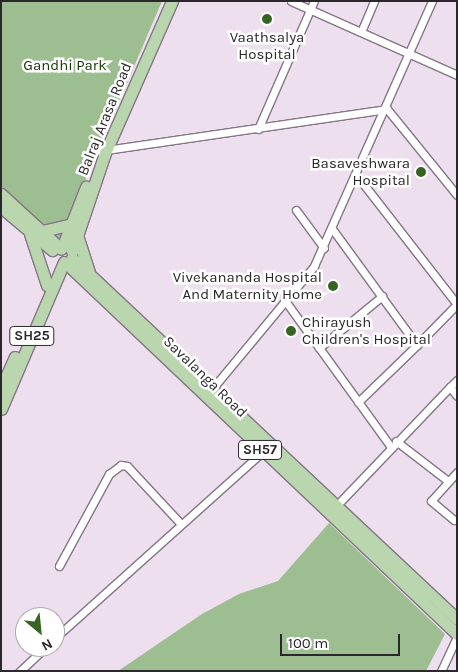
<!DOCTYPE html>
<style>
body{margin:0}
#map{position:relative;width:458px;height:672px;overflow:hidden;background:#eedfef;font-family:Karla,sans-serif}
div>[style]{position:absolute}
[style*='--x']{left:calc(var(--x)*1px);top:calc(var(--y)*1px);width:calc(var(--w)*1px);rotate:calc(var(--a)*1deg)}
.green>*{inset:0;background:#9dbe90}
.roads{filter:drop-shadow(1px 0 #847685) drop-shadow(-1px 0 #847685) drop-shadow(0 1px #847685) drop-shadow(0 -1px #847685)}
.street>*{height:7px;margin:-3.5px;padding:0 3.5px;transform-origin:3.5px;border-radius:3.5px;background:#fff}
.primary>*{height:11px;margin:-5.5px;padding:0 5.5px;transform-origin:5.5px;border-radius:5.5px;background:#bad6af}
.dots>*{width:14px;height:14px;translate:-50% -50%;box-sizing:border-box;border:2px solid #fff;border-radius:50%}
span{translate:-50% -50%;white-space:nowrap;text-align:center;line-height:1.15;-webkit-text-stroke:5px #fff;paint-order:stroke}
.shield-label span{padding:1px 4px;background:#fff;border:1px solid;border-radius:4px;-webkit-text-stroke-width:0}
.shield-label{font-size:14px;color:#2c272d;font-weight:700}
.poi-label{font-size:15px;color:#2c272d}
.right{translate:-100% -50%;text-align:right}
.left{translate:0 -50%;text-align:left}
.park-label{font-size:15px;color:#123700}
.street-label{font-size:15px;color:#2c272d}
.frame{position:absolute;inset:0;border:2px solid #2c272d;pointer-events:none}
.north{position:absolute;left:15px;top:607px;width:50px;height:50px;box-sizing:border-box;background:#fff;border:1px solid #aba9ab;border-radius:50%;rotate:152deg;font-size:14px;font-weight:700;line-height:20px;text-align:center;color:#2c272d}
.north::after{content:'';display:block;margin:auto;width:18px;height:22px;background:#366423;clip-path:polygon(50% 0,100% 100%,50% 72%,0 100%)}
.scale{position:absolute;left:280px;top:634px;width:120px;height:22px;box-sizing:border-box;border:2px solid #2c272d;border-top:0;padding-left:6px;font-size:15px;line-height:18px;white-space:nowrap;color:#2c272d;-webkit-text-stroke:4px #fff;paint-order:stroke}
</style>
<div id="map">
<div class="green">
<i style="clip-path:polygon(1px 1px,162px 1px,57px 247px,1px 195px)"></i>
<i style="clip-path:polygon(329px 523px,445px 634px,426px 671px,118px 671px,202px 614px,239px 594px,278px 581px)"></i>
</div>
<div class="roads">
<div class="street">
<i style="--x:291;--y:1;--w:182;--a:24"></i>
<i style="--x:361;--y:32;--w:34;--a:-67"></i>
<i style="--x:258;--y:129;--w:140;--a:-66.4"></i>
<i style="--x:99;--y:151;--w:291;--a:-8.3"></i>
<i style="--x:387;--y:109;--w:111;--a:50.9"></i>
<i style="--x:358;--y:177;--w:161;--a:52.1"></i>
<i style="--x:296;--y:210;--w:47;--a:53.6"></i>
<i style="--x:333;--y:230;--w:142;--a:53.9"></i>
<i style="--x:417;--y:345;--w:82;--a:136"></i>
<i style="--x:286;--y:302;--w:179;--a:54.1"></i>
<i style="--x:417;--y:345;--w:57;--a:-45.7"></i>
<i style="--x:319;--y:348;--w:82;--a:-39.5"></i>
<i style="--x:450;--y:387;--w:10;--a:-45"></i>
<i style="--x:212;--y:389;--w:160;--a:-50.3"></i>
<i style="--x:314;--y:266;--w:290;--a:-66"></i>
<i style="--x:396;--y:441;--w:66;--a:37.6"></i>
<i style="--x:338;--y:504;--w:162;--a:-46.3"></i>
<i style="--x:450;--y:387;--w:11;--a:52"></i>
<i style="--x:454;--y:520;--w:30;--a:-140"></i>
<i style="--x:431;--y:501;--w:39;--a:-48"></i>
<i style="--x:59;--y:566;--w:105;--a:-61.5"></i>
<i style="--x:109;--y:474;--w:15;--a:-37"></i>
<i style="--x:121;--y:465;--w:6;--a:9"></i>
<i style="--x:127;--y:466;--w:79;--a:47"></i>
<i style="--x:55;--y:638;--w:283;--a:-41.9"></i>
<i style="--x:20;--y:671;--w:35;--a:-43"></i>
<i style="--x:441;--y:671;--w:38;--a:-65"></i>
</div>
<div class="primary">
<i style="--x:1;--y:194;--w:81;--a:42.5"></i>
<i style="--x:1;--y:207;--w:67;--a:40.1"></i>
<i style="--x:42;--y:231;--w:31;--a:-13"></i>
<i style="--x:30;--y:234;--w:54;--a:71.6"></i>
<i style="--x:77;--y:235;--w:38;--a:72"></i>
<i style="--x:62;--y:248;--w:66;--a:-68.5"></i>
<i style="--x:72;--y:251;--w:103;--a:-71.4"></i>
<i style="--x:105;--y:153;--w:166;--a:-66.2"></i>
<i style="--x:72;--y:258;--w:528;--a:43.16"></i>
<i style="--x:66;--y:263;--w:539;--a:43.5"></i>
<i style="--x:1;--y:388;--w:34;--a:-66"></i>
<i style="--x:1;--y:409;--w:160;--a:-66.8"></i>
</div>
</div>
<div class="dots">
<i style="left:267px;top:19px;background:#366423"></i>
<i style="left:421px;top:172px;background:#366423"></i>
<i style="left:333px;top:286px;background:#366423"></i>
<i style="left:291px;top:331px;background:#366423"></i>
</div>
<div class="shield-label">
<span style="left:32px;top:336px">SH25</span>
<span style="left:260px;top:450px">SH57</span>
</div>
<div class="poi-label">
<span style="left:267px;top:46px">Vaathsalya<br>Hospital</span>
<span class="right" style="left:410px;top:172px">Basaveshwara<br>Hospital</span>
<span class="right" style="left:322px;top:286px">Vivekananda Hospital<br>And Maternity Home</span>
<span class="left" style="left:302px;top:331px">Chirayush<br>Children's Hospital</span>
</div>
<div class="park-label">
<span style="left:65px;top:66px">Gandhi Park</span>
</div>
<div class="street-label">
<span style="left:105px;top:119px;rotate:-68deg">Balraj Arasa Road</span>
<span style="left:205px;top:377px;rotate:44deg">Savalanga Road</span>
</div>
<div class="frame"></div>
<div class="north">N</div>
<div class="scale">100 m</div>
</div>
